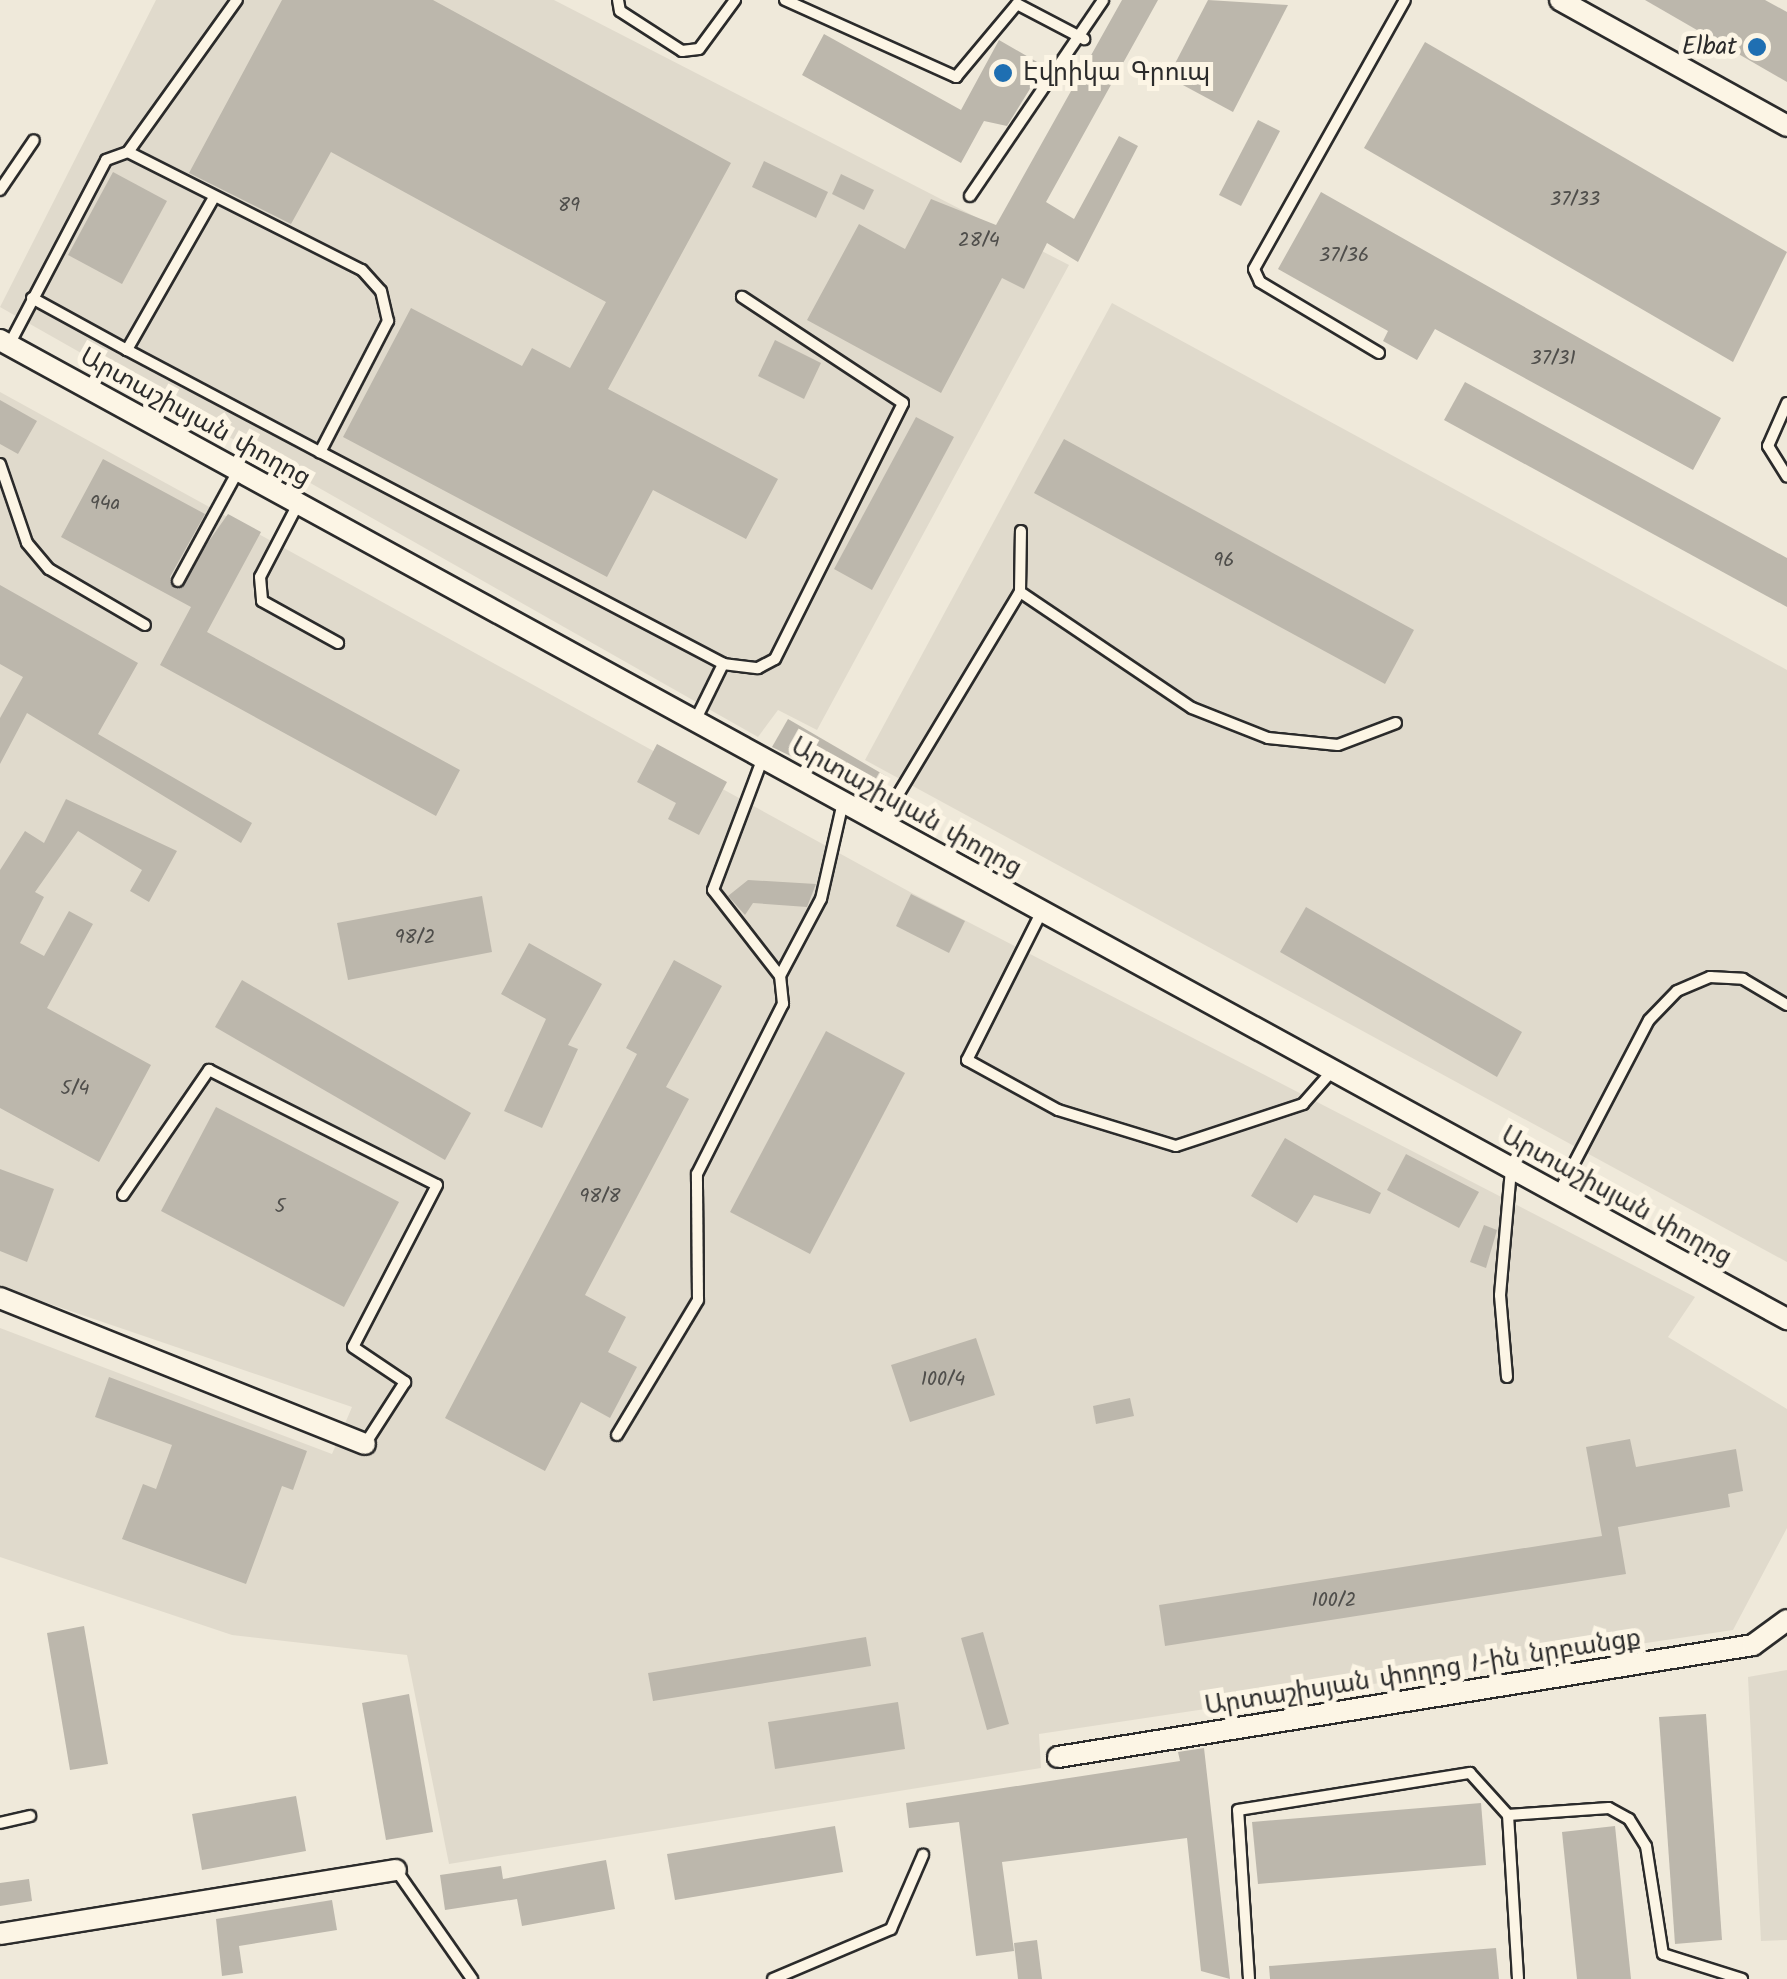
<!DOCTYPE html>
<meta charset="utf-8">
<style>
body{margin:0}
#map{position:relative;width:1787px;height:1979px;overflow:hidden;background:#efe9da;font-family:Kalam,"Noto Sans Armenian",sans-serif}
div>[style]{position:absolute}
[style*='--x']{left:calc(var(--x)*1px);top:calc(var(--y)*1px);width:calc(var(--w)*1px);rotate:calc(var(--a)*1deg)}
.built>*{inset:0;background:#e0dacc}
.building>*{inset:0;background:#bcb7ac}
.roads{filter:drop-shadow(2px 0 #2b2b2b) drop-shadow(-2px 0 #2b2b2b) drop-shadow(0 2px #2b2b2b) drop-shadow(0 -2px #2b2b2b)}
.service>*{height:10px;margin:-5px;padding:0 5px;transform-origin:5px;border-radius:5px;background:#fcf5e5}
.minor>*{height:20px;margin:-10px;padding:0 10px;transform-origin:10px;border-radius:10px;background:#fcf5e5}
.dots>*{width:28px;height:28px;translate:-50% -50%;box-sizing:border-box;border:5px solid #fcf5e5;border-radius:50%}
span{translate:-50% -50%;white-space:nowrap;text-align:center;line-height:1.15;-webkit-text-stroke:10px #fcf5e5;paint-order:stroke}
.number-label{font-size:20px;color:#4f4e4b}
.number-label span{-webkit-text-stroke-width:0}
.poi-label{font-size:25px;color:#2b2b2b}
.right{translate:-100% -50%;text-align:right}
.left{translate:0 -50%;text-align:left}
.street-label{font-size:25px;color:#2b2b2b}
</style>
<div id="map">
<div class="built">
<i style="clip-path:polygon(156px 0,554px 0,1069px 265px,817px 730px,778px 710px,758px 737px,0 307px)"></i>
<i style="clip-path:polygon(1112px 303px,1787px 670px,1787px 1262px,865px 760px)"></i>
<i style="clip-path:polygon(0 392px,910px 892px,1695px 1297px,1668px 1337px,1787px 1409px,1787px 1528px,1733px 1630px,1039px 1734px,1041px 1768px,449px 1864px,407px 1655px,232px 1635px,0 1557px,0 1328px,332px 1454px,352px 1407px,0 1287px)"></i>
<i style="clip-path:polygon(1787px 1670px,1787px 1940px,1761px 1941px,1748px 1677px)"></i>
</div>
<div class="building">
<i style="clip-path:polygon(282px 0,433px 0,731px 163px,608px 389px,778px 479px,746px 539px,653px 490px,607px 577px,343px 437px,411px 308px,522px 366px,532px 348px,570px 368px,606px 302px,331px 152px,291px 224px,189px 173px)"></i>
<i style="clip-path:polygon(1122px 0,1158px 0,1046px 202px,1074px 219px,1119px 136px,1138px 146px,1078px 262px,1047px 243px,1024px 289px,1002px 278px,941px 393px,807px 320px,859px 224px,905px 249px,931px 199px,996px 225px)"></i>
<i style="clip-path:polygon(1208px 0,1288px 5px,1233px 112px,1168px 77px)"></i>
<i style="clip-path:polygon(1645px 0,1765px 0,1787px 12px,1787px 82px)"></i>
<i style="clip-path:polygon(824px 34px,961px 110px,999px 40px,1044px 66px,1007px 126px,984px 121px,961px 163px,802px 75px)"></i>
<i style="clip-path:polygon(1425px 42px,1787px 252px,1733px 362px,1364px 148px)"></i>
<i style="clip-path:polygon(1258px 120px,1280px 131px,1241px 206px,1219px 195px)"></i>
<i style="clip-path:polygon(764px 161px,828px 192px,816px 218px,752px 187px)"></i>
<i style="clip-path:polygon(113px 172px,167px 201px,122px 284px,68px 255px)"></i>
<i style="clip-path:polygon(841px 174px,874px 190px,864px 210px,832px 194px)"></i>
<i style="clip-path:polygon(1321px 192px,1721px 418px,1693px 470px,1435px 329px,1417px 360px,1383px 341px,1388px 331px,1278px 269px)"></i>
<i style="clip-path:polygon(775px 340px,821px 363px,804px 399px,758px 376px)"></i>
<i style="clip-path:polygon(1465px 382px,1787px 558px,1787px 607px,1444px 420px)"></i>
<i style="clip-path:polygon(0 400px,37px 421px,18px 454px,0 444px)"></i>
<i style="clip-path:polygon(916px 417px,954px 437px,872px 590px,834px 569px)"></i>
<i style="clip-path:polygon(1064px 439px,1414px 630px,1385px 684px,1034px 493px)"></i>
<i style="clip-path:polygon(103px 459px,205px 514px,170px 577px,175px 589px,228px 514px,261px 532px,207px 632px,460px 770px,436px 816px,160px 665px,191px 607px,61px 537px)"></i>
<i style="clip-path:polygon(0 585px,138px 663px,98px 734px,252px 823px,241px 843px,27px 713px,0 764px,0 718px,23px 677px,0 664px)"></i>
<i style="clip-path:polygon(788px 719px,886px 776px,875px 797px,772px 747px)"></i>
<i style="clip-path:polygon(657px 744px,727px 782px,699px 835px,668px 819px,676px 803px,637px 782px)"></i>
<i style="clip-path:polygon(66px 799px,177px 851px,149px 902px,130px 891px,142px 870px,78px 831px,35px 892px,44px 897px,20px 943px,44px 956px,69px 911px,93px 924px,47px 1008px,151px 1065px,99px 1162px,0 1108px,0 870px,25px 831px,44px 843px)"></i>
<i style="clip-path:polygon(748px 880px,816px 884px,807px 907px,753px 903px,745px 915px,728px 896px)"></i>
<i style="clip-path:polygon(911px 894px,965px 921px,949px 953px,896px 926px)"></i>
<i style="clip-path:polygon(482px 896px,492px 952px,348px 980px,337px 923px)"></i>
<i style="clip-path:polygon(1306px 907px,1522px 1032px,1497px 1077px,1280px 952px)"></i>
<i style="clip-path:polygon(529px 943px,602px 984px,568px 1045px,578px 1049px,542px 1128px,504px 1111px,546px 1019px,501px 994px)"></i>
<i style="clip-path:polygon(674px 960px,722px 986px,666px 1087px,689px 1099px,585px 1295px,626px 1317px,608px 1352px,637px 1367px,610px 1418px,581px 1402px,545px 1471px,445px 1418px,637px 1054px,626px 1048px)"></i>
<i style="clip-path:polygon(242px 980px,471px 1113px,445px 1160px,215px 1027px)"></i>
<i style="clip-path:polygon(826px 1031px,905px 1073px,810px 1254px,730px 1212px)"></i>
<i style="clip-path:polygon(216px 1107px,399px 1202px,344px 1307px,161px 1211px)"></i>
<i style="clip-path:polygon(1285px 1138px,1381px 1193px,1370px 1214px,1314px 1195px,1297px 1223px,1251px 1196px)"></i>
<i style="clip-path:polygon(1406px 1154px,1479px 1192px,1459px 1228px,1387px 1190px)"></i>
<i style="clip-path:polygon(0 1169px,54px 1189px,27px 1262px,0 1251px)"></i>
<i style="clip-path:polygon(1484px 1225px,1497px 1230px,1486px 1268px,1470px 1262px)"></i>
<i style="clip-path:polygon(976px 1338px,995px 1395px,910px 1422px,891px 1365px)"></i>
<i style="clip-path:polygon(109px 1377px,307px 1451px,293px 1490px,282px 1486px,246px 1584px,122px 1539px,143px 1484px,156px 1489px,172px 1445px,95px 1417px)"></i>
<i style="clip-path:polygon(1130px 1398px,1134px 1416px,1096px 1424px,1093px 1406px)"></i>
<i style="clip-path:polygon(1630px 1439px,1636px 1467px,1736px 1449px,1743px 1491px,1728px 1494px,1730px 1507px,1618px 1527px,1626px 1574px,1165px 1646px,1159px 1605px,1602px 1536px,1586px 1447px)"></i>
<i style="clip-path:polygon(84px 1626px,108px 1764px,70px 1770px,47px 1633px)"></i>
<i style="clip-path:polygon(983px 1632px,1009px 1724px,987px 1730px,961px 1638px)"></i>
<i style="clip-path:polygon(866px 1637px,871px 1666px,653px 1701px,648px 1673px)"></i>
<i style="clip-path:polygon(409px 1694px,433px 1832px,386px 1840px,362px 1703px)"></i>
<i style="clip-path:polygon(898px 1702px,905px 1749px,775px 1769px,768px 1722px)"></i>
<i style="clip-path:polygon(1706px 1714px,1722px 1940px,1675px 1944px,1659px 1717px)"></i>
<i style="clip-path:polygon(1204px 1748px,1230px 1979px,1201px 1971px,1187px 1838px,1002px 1862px,1014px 1951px,976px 1956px,959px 1822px,909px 1828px,906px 1803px,1180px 1761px,1178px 1752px)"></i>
<i style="clip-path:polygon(296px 1796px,306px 1851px,202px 1870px,192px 1814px)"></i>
<i style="clip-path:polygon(1481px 1803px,1486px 1865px,1258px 1884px,1252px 1822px)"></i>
<i style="clip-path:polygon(835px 1826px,843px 1872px,675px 1900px,667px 1854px)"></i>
<i style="clip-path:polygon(1615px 1826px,1631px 1979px,1577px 1979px,1562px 1832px)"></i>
<i style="clip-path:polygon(606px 1860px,615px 1909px,522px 1926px,517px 1899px,445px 1910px,440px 1875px,501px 1866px,503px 1879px)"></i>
<i style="clip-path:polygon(29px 1879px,32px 1901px,0 1906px,0 1883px)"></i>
<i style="clip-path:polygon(332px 1900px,337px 1930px,239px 1946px,243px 1973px,222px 1976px,216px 1919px)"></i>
<i style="clip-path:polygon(1037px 1940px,1042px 1979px,1018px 1979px,1014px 1943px)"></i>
<i style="clip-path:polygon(1496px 1948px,1499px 1979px,1270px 1979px,1269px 1966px)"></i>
</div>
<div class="roads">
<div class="service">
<i style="--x:618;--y:0;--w:11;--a:80"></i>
<i style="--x:620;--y:11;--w:74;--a:32.8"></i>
<i style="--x:682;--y:51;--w:17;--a:-7"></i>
<i style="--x:699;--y:49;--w:61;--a:-53.7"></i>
<i style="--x:785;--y:0;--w:188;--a:24.2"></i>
<i style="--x:956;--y:77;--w:95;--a:-50.1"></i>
<i style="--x:1017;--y:4;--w:76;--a:27.6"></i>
<i style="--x:128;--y:152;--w:187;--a:-54.4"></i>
<i style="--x:0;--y:190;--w:60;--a:-55.8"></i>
<i style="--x:970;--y:196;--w:237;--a:-55.8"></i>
<i style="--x:213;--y:199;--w:174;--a:119.7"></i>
<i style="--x:127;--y:350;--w:218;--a:27.9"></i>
<i style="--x:32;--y:298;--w:108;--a:28.7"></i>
<i style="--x:9;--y:345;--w:209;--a:-62.3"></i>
<i style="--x:106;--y:160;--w:23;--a:-20"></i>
<i style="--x:128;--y:152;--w:262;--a:26.8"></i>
<i style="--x:362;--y:270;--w:28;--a:48"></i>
<i style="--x:381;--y:291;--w:31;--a:77"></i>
<i style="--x:388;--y:321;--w:148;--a:117.4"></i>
<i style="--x:320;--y:452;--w:455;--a:27.7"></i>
<i style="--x:723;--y:664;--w:35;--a:7"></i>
<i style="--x:758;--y:668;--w:19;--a:-28"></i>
<i style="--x:775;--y:659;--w:286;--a:-63.4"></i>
<i style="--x:903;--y:403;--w:193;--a:-146.6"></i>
<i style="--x:1379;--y:353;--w:139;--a:-149.2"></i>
<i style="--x:1260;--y:282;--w:14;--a:-115"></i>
<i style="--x:1254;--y:269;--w:308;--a:-60.7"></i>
<i style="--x:1787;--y:403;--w:47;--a:113.8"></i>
<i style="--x:1768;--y:446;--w:36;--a:58"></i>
<i style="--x:0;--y:464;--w:83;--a:71.1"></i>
<i style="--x:27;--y:543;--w:34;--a:50"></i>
<i style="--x:49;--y:569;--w:111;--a:30.3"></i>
<i style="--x:298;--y:504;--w:82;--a:117.5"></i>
<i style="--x:260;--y:577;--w:24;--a:85"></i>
<i style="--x:262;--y:601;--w:87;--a:28.9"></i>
<i style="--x:178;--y:581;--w:125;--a:-61.4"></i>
<i style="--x:1020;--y:592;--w:207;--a:34"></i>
<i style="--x:1192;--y:708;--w:82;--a:21.5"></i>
<i style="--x:1268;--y:738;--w:70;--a:5.7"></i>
<i style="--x:1338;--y:745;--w:62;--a:-20.8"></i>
<i style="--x:695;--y:721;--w:64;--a:-63.8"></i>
<i style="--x:881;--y:823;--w:270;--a:-59"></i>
<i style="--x:1020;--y:592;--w:61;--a:-89.1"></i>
<i style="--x:1042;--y:911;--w:167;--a:116.7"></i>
<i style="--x:967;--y:1060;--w:104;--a:28.8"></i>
<i style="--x:1058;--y:1110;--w:123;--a:17"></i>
<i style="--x:1176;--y:1146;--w:134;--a:-18.3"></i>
<i style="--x:1303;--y:1104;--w:44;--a:-48.7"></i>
<i style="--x:780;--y:976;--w:87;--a:-62"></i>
<i style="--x:821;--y:899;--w:99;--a:-77.2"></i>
<i style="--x:1558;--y:1194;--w:196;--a:-62.4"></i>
<i style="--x:1649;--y:1020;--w:40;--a:-46"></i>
<i style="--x:1677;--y:991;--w:36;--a:-23"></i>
<i style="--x:1710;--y:977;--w:33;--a:3"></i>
<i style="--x:1743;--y:979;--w:51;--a:30.6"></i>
<i style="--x:123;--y:1195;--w:152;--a:-55.5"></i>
<i style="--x:209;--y:1070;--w:255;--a:26.8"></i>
<i style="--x:437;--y:1185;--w:182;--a:117.4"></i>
<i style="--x:353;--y:1347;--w:63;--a:33.9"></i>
<i style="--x:405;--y:1382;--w:74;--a:122.8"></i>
<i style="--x:1507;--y:1377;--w:82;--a:-94.9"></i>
<i style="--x:1500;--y:1295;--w:126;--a:-85"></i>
<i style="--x:617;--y:1435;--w:157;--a:-59"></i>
<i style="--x:698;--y:1300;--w:126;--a:-90.5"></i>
<i style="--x:697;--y:1174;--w:191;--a:-63.2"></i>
<i style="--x:783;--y:1004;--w:28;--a:-96"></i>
<i style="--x:780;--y:976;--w:109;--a:-127.9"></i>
<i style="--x:713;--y:890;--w:141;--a:-69.3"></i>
<i style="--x:1508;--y:1815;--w:101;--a:-4"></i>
<i style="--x:1609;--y:1808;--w:23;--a:29"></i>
<i style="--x:1629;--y:1819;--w:32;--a:58"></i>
<i style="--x:1646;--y:1846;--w:109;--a:81.1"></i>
<i style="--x:1663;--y:1954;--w:83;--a:17.6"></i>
<i style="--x:0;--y:1823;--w:31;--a:-13"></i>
<i style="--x:396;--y:1870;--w:133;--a:55.1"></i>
<i style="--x:773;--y:1979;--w:128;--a:-23"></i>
<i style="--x:891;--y:1929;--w:81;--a:-66.6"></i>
<i style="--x:1249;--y:1979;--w:169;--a:-93.7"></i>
<i style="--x:1238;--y:1810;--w:235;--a:-9.1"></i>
<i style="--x:1470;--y:1773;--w:57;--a:47.9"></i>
<i style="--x:1508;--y:1815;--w:164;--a:86.5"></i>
</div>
<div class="minor">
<i style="--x:1560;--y:0;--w:260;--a:29"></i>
<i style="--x:0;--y:340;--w:2038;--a:28.72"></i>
<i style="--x:0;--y:1298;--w:393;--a:21.8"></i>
<i style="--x:1058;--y:1757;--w:704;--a:-9.15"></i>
<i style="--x:1753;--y:1645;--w:42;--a:-36.3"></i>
<i style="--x:0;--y:1934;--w:401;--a:-9.2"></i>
</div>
</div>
<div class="dots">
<i style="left:1757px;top:47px;background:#1f6fb2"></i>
<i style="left:1003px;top:73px;background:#1f6fb2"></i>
</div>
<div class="number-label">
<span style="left:1575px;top:200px">37/33</span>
<span style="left:569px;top:206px">89</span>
<span style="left:979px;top:241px">28/4</span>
<span style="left:1344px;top:256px">37/36</span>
<span style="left:1553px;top:359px">37/31</span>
<span style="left:105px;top:504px">94a</span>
<span style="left:1224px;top:561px">96</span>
<span style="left:415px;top:938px">98/2</span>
<span style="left:75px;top:1089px">5/4</span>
<span style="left:600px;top:1197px">98/8</span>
<span style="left:280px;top:1207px">5</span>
<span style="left:943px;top:1380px">100/4</span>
<span style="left:1334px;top:1601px">100/2</span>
</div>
<div class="poi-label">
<span class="right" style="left:1737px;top:47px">Elbat</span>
<span class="left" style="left:1023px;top:73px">Էվրիկա Գրուպ</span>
</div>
<div class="street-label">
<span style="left:195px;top:418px;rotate:29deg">Արտաշիսյան փողոց</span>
<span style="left:906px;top:808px;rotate:29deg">Արտաշիսյան փողոց</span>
<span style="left:1616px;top:1197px;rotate:29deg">Արտաշիսյան փողոց</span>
<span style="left:1423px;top:1673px;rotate:-9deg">Արտաշիսյան փողոց 1-ին նրբանցք</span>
</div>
</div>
